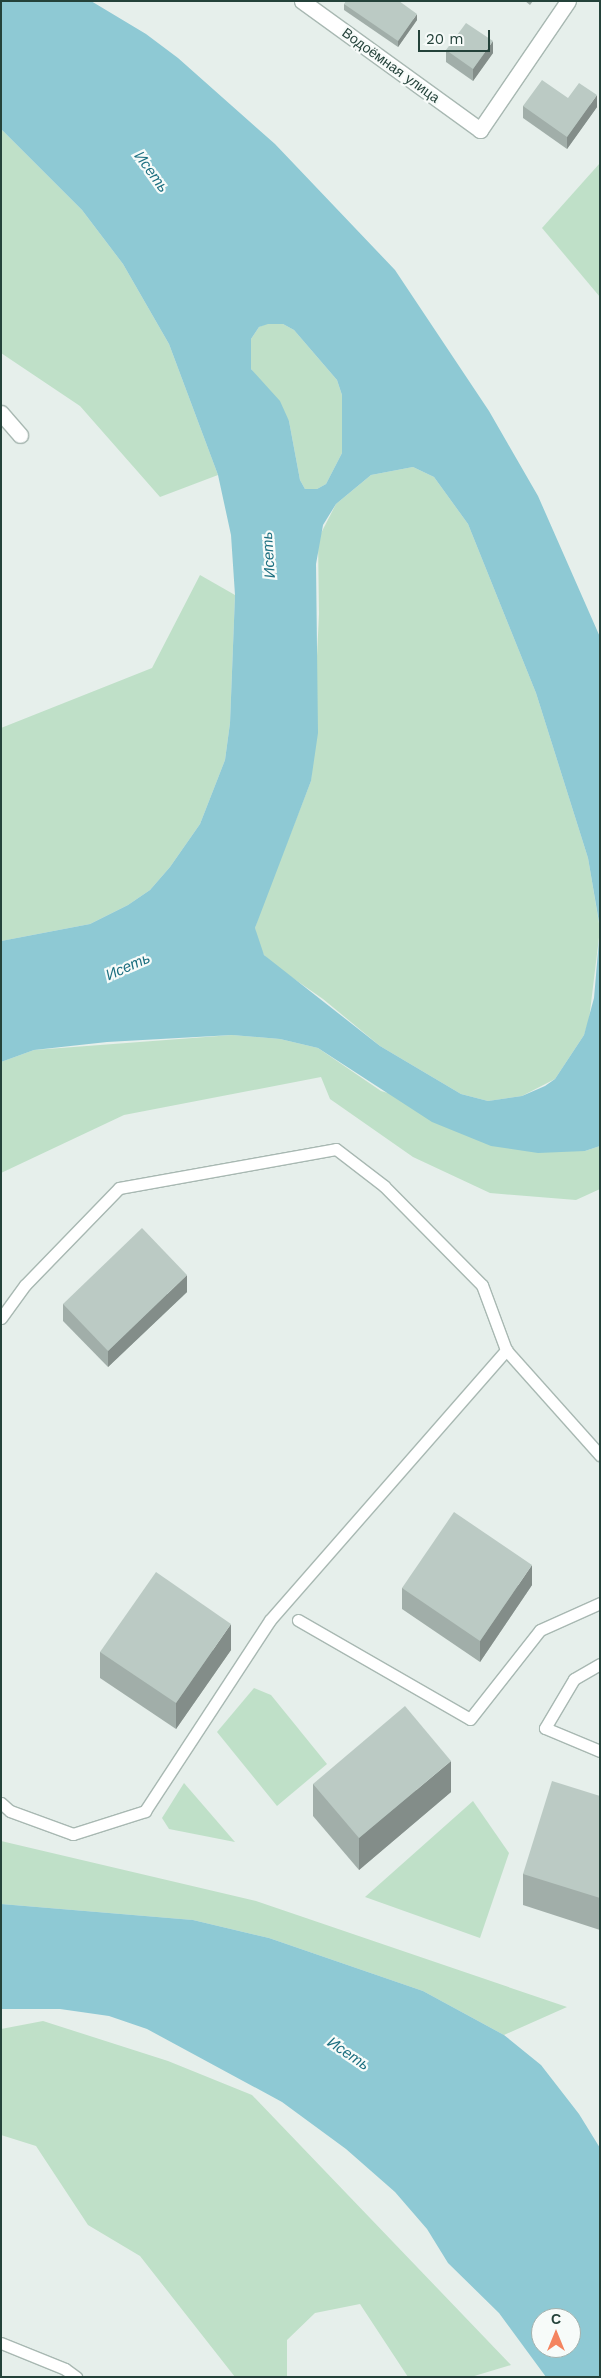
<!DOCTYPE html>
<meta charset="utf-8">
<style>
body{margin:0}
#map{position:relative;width:601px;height:2378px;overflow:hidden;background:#e6efeb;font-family:"Work Sans",sans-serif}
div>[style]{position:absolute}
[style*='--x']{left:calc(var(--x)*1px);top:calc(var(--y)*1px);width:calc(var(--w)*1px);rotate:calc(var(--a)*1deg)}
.green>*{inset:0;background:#bfe0c8}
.water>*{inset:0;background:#8ec9d4}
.roads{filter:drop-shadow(1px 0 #a8b8b2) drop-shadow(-1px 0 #a8b8b2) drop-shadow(0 1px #a8b8b2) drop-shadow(0 -1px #a8b8b2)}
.service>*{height:11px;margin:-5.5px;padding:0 5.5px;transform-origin:5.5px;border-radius:5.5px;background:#fff}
.minor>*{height:15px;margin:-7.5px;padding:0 7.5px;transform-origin:7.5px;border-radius:7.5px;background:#fff}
.wall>*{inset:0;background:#a1aea9}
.shaded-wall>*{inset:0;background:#838d89}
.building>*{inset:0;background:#bbcac4}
span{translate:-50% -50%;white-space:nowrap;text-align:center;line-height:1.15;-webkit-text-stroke:4.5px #f7fbf9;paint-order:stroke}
.street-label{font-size:14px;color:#24423a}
.water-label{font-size:15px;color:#1c6f80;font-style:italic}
.frame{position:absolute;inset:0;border:2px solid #24423a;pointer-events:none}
.north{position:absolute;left:531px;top:2308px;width:50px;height:50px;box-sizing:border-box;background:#f7fbf9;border:1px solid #a3b1ad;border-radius:50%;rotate:0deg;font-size:14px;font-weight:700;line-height:20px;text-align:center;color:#24423a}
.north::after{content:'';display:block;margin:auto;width:18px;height:22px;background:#f4845f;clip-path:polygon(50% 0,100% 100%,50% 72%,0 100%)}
.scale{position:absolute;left:418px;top:30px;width:72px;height:22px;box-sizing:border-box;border:2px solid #24423a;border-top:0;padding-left:6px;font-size:15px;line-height:18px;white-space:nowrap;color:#24423a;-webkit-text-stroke:4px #f7fbf9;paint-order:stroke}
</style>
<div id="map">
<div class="green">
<i style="clip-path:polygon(1px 129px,82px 210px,123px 264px,169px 344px,218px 475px,160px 497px,80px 406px,1px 353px)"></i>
<i style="clip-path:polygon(600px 163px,600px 297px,542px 228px)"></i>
<i style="clip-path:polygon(268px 323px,283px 324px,294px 330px,337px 380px,342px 395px,342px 453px,326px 484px,317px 489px,305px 489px,300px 480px,289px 421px,251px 369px,251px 339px,259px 327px)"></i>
<i style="clip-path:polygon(413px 467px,434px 477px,468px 524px,536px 693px,588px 858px,600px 929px,589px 1020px,584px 1035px,555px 1079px,522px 1096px,488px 1101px,461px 1094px,380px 1046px,323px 999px,274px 965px,264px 955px,256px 940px,255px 928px,261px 909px,311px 781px,319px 614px,318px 539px,336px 504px,371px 475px)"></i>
<i style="clip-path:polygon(200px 575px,235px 595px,230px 723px,225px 760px,200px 824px,170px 867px,150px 890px,128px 905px,90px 924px,1px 941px,1px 728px,152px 668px)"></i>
<i style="clip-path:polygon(232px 1035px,280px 1039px,318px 1048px,381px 1091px,585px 1151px,600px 1146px,600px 1189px,576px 1200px,490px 1193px,413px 1157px,330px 1099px,321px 1077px,124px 1115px,1px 1173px,1px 1062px,34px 1050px)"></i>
<i style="clip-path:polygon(254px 1688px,271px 1695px,327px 1764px,277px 1806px,217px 1732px)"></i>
<i style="clip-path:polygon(184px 1783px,235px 1842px,169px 1829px,162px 1818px)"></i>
<i style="clip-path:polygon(473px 1801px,509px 1853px,480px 1938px,365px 1897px)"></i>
<i style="clip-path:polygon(1px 1841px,256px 1901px,567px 2007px,504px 2035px,423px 1991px,269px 1938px,193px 1920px,1px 1904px)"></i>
<i style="clip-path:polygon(43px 2021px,168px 2061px,252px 2095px,511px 2365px,471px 2377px,408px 2377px,360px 2304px,315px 2313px,287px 2340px,287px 2377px,235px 2377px,140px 2256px,88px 2225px,36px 2146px,1px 2135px,1px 2029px)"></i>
</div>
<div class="water">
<i style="clip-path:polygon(evenodd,1px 1px,91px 1px,146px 34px,178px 58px,275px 144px,395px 270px,489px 411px,538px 496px,600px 637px,600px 928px,588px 858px,536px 693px,468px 524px,434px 477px,413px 467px,371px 475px,336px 504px,323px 525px,316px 564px,318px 733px,311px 781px,255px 928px,264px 955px,380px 1046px,461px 1094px,488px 1101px,522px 1096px,545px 1086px,555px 1079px,584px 1035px,594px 998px,600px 929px,600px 1146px,585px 1151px,538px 1153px,491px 1146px,432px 1122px,318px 1048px,280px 1039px,232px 1035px,107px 1042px,34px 1050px,1px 1062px,1px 941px,90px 924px,128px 905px,150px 890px,170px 867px,200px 824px,225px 760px,230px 723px,235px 595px,231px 535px,218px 475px,169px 344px,123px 264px,82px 210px,1px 129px,1px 1px,268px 324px,283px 324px,294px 330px,337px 380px,342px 395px,342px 453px,326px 484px,317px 489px,305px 489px,300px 480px,289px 421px,280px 401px,251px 369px,251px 339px,259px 327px,268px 324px)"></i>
<i style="clip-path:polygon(evenodd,1px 1904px,193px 1920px,269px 1938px,423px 1991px,504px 2035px,541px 2065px,579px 2114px,600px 2148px,600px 2377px,546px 2377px,499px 2313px,448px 2263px,427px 2229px,395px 2192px,346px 2149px,282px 2102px,147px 2029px,109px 2016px,60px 2009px,1px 2009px,1px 1904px,541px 2318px,571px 2318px,571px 2348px,541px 2348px,541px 2318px)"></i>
</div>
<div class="roads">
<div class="service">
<i style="--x:1;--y:1318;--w:41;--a:-54"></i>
<i style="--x:25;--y:1285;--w:135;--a:-45.9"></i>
<i style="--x:119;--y:1188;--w:220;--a:-10.2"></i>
<i style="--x:336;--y:1149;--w:61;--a:37.6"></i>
<i style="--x:384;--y:1186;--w:139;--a:45.3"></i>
<i style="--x:482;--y:1285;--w:69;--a:69.7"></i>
<i style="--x:506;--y:1350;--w:141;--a:48.2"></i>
<i style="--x:298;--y:1620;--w:198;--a:29.9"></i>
<i style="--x:470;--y:1719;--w:113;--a:-51.8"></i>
<i style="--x:540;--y:1630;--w:66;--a:-24.2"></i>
<i style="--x:600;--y:1664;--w:30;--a:150"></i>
<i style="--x:574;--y:1679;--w:57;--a:120.6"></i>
<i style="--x:545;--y:1728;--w:60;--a:22.7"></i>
<i style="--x:1;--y:1803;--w:12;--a:42"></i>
<i style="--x:10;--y:1811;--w:67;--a:20.1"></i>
<i style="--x:73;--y:1834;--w:76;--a:-17.7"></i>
<i style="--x:145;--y:1811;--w:228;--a:-56.8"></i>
<i style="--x:270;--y:1620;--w:359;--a:-48.8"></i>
<i style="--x:1;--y:2343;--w:69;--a:22.1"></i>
<i style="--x:65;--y:2369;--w:14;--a:36"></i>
</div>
<div class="minor">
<i style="--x:302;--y:1;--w:220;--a:35.9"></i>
<i style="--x:480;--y:130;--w:156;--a:-55.7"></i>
<i style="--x:1;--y:413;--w:29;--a:49"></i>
</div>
</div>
<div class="wall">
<i style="clip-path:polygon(525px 1px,533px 1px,530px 5px)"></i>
<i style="clip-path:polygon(344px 4px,417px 20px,398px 47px,344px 10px)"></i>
<i style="clip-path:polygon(446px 50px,493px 53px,473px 81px,446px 62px)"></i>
<i style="clip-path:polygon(568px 98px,597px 107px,567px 149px,523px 118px,523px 106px)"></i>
<i style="clip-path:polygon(187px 1292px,108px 1367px,63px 1321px,63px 1304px)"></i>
<i style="clip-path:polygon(532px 1585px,480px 1662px,402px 1609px,402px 1588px)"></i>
<i style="clip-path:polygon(231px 1650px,176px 1729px,100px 1678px,100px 1652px)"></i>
<i style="clip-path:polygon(313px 1784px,451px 1792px,359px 1870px,313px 1816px)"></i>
<i style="clip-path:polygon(600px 1796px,600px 1930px,523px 1905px,523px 1874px)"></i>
</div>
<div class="shaded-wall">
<i style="clip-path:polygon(417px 14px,417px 20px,398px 47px,398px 41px)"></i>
<i style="clip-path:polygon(493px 41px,493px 53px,473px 81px,473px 69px)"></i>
<i style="clip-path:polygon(597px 95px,597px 107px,567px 149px,567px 137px)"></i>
<i style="clip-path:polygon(187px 1275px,187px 1292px,108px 1367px,108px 1351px)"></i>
<i style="clip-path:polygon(532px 1565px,532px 1585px,480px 1662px,480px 1641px)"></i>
<i style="clip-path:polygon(231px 1624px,231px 1650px,176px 1729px,176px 1703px)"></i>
<i style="clip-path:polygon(451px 1761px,451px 1792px,359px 1870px,359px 1838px)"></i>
</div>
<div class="building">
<i style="clip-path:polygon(346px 1px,399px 1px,417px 14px,398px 41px,344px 4px)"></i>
<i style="clip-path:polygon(466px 23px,493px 41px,473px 69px,446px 50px)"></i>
<i style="clip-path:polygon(542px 80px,568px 98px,579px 83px,597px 95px,567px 137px,523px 106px)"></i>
<i style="clip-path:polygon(142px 1228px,187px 1275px,108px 1351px,63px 1304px)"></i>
<i style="clip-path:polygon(454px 1512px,532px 1565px,480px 1641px,402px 1588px)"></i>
<i style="clip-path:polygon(156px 1572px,231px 1624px,176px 1703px,100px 1652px)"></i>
<i style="clip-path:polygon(405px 1706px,451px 1761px,359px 1838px,313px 1784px)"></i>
<i style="clip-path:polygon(552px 1781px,600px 1796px,600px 1898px,523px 1874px)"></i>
</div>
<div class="street-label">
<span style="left:391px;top:65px;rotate:36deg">Водоёмная улица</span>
</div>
<div class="water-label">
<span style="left:151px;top:172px;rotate:54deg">Исеть</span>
<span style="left:269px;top:555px;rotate:-94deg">Исеть</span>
<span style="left:128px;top:967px;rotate:-24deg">Исеть</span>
<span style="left:348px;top:2054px;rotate:34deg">Исеть</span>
</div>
<div class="frame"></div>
<div class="north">С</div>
<div class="scale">20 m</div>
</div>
